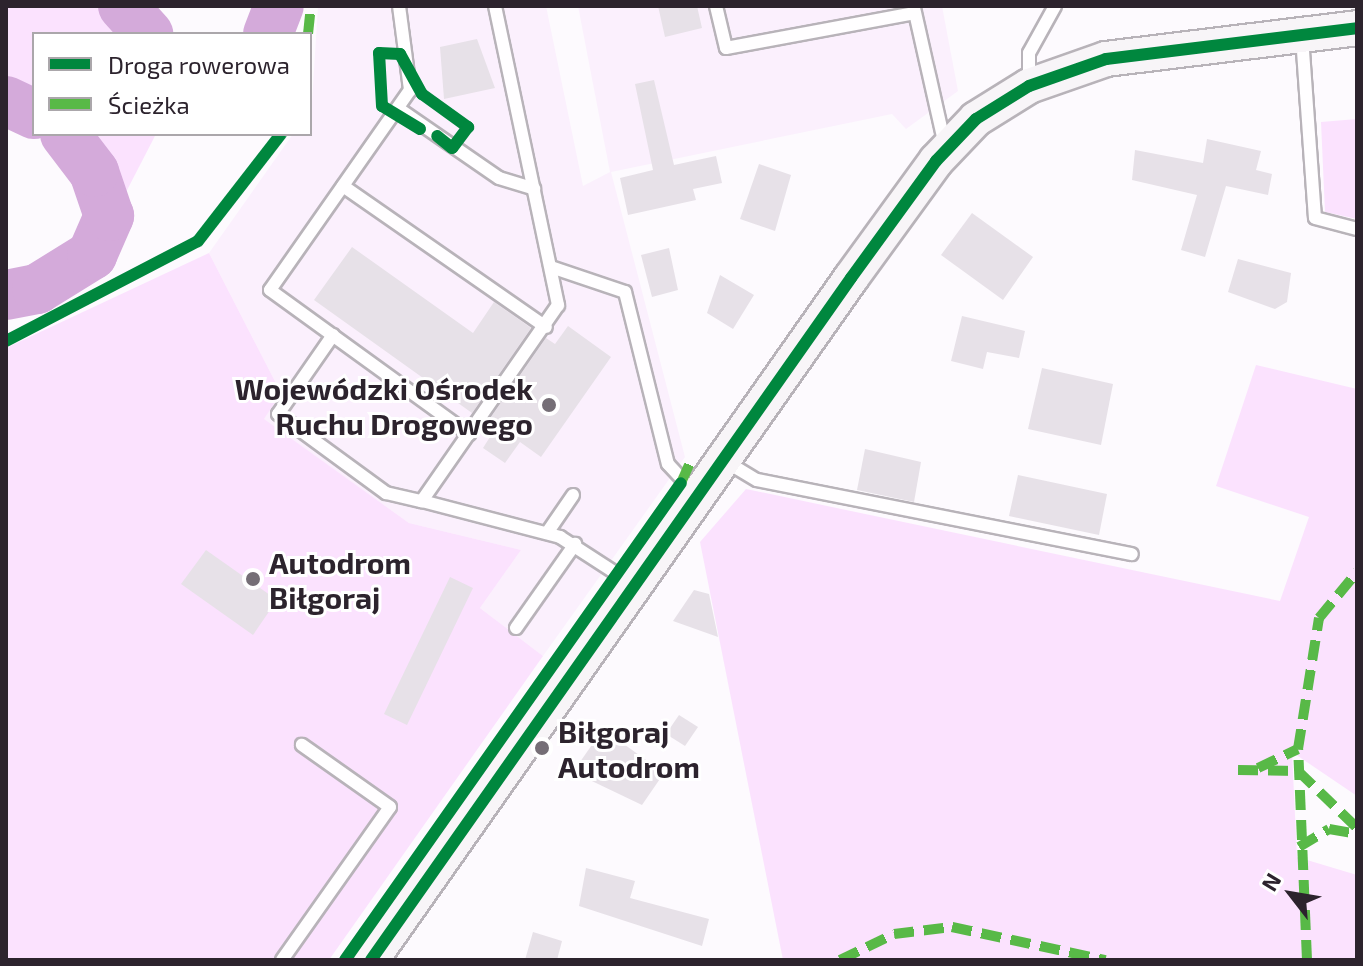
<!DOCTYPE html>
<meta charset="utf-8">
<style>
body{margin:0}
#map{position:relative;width:1363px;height:966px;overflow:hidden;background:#fdfafe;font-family:"Exo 2",sans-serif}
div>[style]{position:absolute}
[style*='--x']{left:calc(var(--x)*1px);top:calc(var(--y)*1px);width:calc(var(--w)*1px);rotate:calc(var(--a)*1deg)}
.built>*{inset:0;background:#fbf0fd}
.green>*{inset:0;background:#fbe2fe}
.river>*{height:50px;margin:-25px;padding:0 25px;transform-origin:25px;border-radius:25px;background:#d4aada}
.building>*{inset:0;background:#e7e1e8}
.roads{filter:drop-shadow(2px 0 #b8b3b9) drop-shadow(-2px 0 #b8b3b9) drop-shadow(0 2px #b8b3b9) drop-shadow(0 -2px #b8b3b9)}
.lane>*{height:12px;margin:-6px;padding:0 6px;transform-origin:6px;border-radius:6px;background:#fffeff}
.secondary>*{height:34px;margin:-17px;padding:0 17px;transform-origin:17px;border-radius:17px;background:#f8f5f8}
.quiet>*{height:10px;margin-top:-5px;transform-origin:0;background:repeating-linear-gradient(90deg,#58b947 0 20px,transparent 0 30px)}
.cycleway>*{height:12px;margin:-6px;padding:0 6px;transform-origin:6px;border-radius:6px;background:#00873e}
.dots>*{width:22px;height:22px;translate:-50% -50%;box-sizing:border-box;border:4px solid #fff;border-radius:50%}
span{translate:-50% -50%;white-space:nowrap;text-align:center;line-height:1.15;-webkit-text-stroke:6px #fff;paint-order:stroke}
.poi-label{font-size:30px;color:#2c232d;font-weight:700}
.right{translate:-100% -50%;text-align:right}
.left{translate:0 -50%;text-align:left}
.frame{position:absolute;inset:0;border:8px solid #2c232d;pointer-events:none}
.legend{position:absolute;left:32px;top:32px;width:280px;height:104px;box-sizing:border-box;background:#fff;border:2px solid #aba7ab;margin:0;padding:10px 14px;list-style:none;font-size:24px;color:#2c232d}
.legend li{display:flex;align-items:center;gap:16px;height:40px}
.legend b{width:40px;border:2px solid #aba7ab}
.north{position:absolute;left:1251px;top:854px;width:80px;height:80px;-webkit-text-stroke:6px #fff;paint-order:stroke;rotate:301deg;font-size:22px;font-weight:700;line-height:32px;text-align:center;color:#2c232d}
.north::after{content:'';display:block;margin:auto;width:28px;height:36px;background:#2c232d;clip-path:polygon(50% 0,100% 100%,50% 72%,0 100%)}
</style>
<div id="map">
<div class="built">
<i style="clip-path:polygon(318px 6px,546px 6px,583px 186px,610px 172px,578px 6px,942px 6px,958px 91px,906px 129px,892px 114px,611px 172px,685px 457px,543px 656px,480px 608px,521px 550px,409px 523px,263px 419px,281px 393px,209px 253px,293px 134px,310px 134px)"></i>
</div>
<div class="green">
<i style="clip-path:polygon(6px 6px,100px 6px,130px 34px,34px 34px,34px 97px,6px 87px)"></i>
<i style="clip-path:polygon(1357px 119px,1357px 219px,1325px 212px,1321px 122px)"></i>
<i style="clip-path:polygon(79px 134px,156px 134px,124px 196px)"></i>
<i style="clip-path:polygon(209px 253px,281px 393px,264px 419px,409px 523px,521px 550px,480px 608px,543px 656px,329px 960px,6px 960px,6px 348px)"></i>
<i style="clip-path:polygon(1256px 365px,1357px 389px,1357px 796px,1292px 752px,1297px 857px,1357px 875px,1357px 960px,783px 960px,700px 542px,746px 489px,1280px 601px,1309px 517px,1216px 486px)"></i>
</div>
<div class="river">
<i style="--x:123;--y:6;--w:38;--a:48"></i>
<i style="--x:268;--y:34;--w:30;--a:-69"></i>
<i style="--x:6;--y:101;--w:31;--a:25"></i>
<i style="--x:6;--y:295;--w:32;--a:-11"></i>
<i style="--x:37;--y:289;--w:65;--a:-31.7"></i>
<i style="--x:92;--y:255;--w:43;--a:-66.4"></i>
<i style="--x:109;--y:216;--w:46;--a:-108.8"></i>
<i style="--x:94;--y:172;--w:48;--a:-127.3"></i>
</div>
<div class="building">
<i style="clip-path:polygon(658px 6px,697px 6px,702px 28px,665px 37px)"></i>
<i style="clip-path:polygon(477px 39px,495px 88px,444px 99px,440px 47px)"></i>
<i style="clip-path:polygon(654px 80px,674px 165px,716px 156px,722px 183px,693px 189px,696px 200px,628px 215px,620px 178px,653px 170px,635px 84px)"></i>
<i style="clip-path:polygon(1207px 139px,1261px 151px,1256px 170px,1272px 174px,1268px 195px,1226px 186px,1205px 257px,1181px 250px,1197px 195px,1132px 180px,1135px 150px,1203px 163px)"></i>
<i style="clip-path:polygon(759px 164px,791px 175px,775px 231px,740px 219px)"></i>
<i style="clip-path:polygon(972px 213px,1033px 257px,1003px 300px,941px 255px)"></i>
<i style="clip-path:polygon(352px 247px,473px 333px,494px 302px,531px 328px,472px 413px,314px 300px)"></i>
<i style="clip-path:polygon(669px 248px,678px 290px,652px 297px,641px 255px)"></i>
<i style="clip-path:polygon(1238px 259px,1291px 273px,1287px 302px,1275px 309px,1228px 292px)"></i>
<i style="clip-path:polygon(720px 275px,754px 295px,733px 329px,707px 313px)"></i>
<i style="clip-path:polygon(962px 316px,1025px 331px,1019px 358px,987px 352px,983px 369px,951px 361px)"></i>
<i style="clip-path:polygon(568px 326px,611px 357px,541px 457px,520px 442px,505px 463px,483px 448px,495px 429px,487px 423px,546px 338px,555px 344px)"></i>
<i style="clip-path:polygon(1042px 368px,1113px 384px,1101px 445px,1028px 429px)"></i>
<i style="clip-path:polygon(865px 449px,921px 462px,914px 502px,857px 490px)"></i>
<i style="clip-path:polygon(1018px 475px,1107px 494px,1099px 535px,1009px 516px)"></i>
<i style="clip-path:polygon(206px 550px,277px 600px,253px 635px,181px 584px)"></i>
<i style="clip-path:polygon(450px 577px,473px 588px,407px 725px,384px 714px)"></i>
<i style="clip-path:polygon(694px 590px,709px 594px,718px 637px,673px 621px)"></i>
<i style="clip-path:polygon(679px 715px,698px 727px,685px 746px,666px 734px)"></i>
<i style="clip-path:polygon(603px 729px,664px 773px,642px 805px,573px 772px)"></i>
<i style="clip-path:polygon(586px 868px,635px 881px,630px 898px,709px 919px,702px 946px,579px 906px)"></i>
<i style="clip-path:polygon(533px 932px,562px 941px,557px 960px,525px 960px)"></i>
</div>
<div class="roads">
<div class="lane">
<i style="--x:399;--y:6;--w:85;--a:82.5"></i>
<i style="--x:410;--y:90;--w:244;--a:125"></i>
<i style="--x:270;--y:290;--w:246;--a:35.9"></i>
<i style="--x:495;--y:6;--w:306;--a:78.1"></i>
<i style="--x:558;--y:305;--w:239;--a:124.8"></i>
<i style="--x:422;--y:501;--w:143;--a:14.6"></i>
<i style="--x:560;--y:537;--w:85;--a:32.9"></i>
<i style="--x:716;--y:6;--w:43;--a:76.6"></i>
<i style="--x:726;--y:48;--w:192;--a:-10.5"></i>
<i style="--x:914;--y:8;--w:141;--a:77.3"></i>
<i style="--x:1302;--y:37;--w:181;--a:85.9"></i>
<i style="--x:1315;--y:218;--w:43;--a:14.7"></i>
<i style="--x:1029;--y:83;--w:30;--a:-90"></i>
<i style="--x:1029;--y:53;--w:54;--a:-61"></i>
<i style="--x:399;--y:109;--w:121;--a:34.6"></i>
<i style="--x:499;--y:178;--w:37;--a:17"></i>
<i style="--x:343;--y:186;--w:247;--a:34.8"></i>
<i style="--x:551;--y:267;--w:78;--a:18.7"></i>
<i style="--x:625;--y:292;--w:177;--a:76"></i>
<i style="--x:668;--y:464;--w:41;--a:47"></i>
<i style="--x:333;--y:335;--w:96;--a:124.8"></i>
<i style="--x:278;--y:414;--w:134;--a:36.2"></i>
<i style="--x:386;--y:493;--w:37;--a:13"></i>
<i style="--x:725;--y:461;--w:37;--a:31"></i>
<i style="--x:757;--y:480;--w:382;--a:11.2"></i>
<i style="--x:547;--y:533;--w:46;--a:-55.6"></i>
<i style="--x:516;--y:628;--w:103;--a:-54.9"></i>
<i style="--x:282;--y:960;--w:187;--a:-54.8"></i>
<i style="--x:390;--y:807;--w:108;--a:-144.8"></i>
</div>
<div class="secondary">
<i style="--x:371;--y:960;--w:834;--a:-54.86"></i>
<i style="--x:851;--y:278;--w:145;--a:-54"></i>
<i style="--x:936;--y:161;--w:58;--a:-46.4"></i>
<i style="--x:976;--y:119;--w:62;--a:-31.9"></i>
<i style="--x:1029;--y:86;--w:82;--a:-19.3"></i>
<i style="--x:1106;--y:59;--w:253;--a:-7"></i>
</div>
</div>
<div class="quiet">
<i style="--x:308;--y:34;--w:28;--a:-84"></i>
<i style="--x:681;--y:483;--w:27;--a:-66"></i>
<i style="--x:1258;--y:768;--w:44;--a:-25.4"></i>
<i style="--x:1238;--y:770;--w:60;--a:1"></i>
<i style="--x:1298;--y:771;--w:82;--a:44"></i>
<i style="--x:1299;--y:847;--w:35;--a:-31"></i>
<i style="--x:1329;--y:829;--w:27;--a:10"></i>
<i style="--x:840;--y:960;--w:60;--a:-25.7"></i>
<i style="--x:894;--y:934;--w:58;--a:-6.9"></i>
<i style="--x:952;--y:927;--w:157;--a:12.2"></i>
<i style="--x:1307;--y:960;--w:211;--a:-92.4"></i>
<i style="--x:1298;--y:749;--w:133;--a:-80.9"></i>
<i style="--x:1319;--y:618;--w:60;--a:-50.4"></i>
</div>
<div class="cycleway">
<i style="--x:420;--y:129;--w:44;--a:-148.8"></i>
<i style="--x:382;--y:106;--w:53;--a:-93.2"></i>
<i style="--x:379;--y:53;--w:21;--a:3"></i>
<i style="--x:400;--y:54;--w:46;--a:61.2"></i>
<i style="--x:422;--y:94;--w:57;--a:35.7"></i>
<i style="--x:468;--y:127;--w:26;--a:127"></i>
<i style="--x:452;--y:148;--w:19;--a:-141"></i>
<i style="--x:6;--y:341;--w:216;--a:-27.5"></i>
<i style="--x:198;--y:241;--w:135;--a:-52.2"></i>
<i style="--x:345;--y:960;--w:583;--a:-54.84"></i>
<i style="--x:371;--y:960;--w:834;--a:-54.86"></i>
<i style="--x:851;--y:278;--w:145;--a:-54"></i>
<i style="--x:936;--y:161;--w:58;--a:-46.4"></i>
<i style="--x:976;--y:119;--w:62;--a:-31.9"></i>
<i style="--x:1029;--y:86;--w:82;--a:-19.3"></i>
<i style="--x:1106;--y:59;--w:253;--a:-7"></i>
</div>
<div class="dots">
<i style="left:549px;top:405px;background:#756e76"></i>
<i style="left:253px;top:579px;background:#756e76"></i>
<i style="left:542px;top:748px;background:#756e76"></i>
</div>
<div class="poi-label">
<span class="right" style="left:533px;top:405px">Wojewódzki Ośrodek<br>Ruchu Drogowego</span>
<span class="left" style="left:269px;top:579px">Autodrom<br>Biłgoraj</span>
<span class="left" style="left:558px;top:748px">Biłgoraj<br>Autodrom</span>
</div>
<div class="frame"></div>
<ul class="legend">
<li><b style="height:10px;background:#00873e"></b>Droga rowerowa</li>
<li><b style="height:10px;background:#58b947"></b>Ścieżka</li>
</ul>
<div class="north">N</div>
</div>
